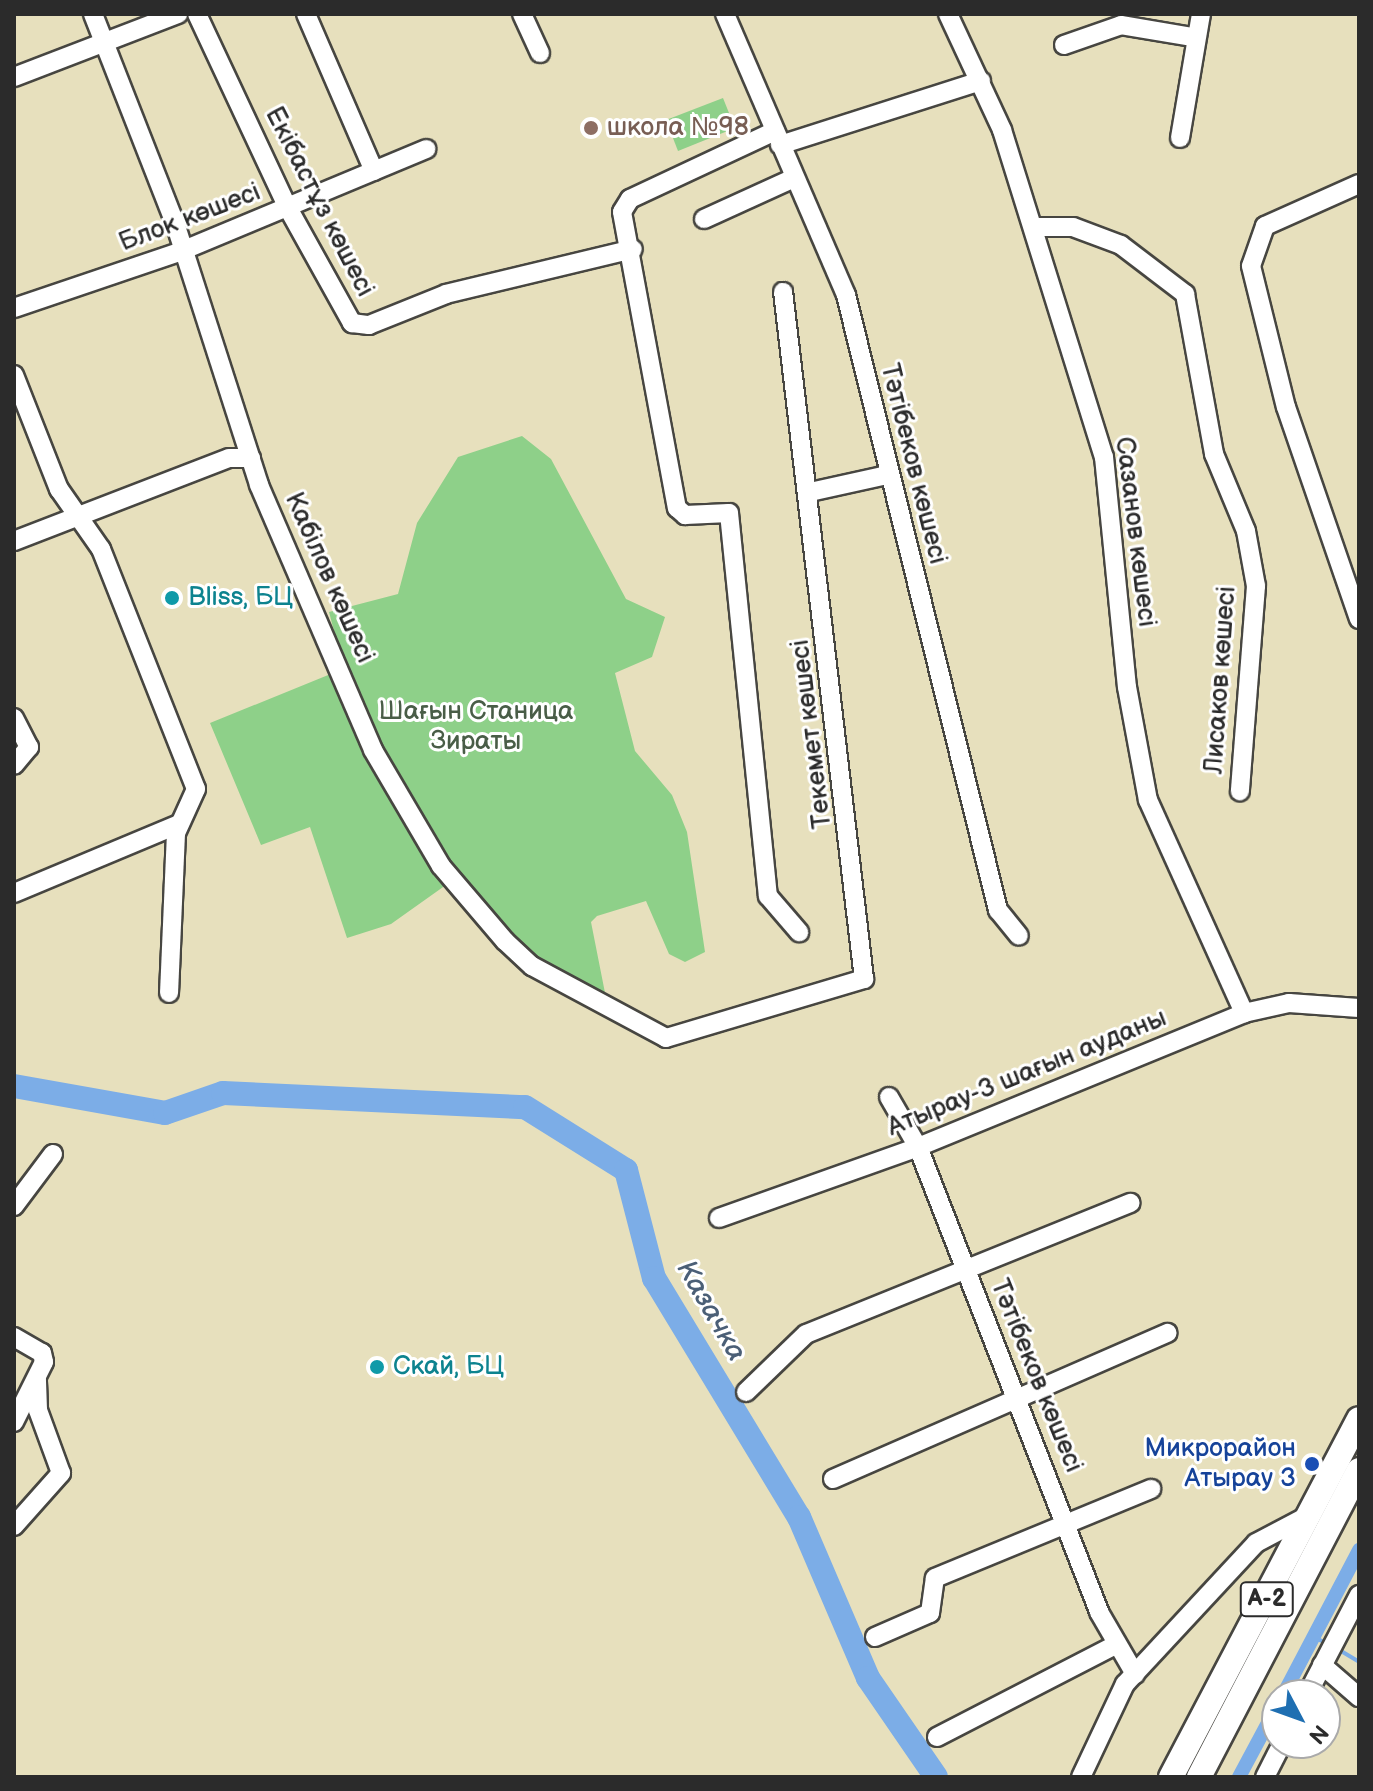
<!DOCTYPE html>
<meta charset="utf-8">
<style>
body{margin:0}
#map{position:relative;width:1373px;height:1791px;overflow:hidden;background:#e7e0bd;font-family:"Balsamiq Sans",sans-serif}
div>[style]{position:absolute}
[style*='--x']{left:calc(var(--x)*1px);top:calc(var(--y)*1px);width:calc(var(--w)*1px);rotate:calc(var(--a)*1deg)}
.green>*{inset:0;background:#8ed089}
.stream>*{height:4px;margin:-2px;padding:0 2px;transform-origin:2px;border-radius:2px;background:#7cade7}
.canal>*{height:14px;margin:-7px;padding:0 7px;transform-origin:7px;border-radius:7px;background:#7cade7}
.river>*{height:24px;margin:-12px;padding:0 12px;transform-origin:12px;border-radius:12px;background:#7cade7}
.roads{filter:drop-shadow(2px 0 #474641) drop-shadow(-2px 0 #474641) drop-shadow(0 2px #474641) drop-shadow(0 -2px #474641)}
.minor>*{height:18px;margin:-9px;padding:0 9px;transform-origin:9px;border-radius:9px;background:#fff}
.major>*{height:24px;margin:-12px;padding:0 12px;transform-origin:12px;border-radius:12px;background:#fff}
.dots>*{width:22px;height:22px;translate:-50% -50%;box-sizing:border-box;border:4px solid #fff;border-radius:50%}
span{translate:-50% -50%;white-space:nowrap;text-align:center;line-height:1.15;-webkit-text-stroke:6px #fff;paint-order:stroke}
.shield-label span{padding:2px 6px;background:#fff;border:2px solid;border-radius:6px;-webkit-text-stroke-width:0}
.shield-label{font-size:24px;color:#2b2b2b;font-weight:700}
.education-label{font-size:26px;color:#785e54}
.left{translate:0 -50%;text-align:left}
.street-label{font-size:26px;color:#2b2b2b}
.culture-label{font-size:26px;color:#0d838f}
.park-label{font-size:26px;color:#495d47}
.transit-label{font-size:26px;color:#164399}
.right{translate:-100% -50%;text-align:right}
.water-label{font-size:28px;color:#4b5f76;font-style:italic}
.frame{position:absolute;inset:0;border:16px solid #2b2b2b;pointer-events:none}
.north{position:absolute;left:1261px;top:1679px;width:80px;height:80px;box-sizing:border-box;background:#fff;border:2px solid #aaa;border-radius:50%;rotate:131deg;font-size:22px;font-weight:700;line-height:32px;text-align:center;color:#2b2b2b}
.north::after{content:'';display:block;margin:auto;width:28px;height:36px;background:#1f6fb2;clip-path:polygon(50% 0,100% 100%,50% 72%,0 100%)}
</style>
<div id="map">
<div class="green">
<i style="clip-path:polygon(723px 98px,735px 128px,678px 151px,666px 120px)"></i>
<i style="clip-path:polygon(522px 436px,551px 459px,626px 599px,665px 617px,652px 657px,615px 673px,635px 751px,672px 795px,687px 832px,705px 952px,685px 962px,669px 954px,646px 901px,597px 916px,591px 922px,607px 1003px,527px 953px,460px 875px,391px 924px,347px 938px,310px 827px,261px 845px,210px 723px,338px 671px,343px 665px,329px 612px,398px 594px,417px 523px,458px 457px)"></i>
</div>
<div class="stream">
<i style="--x:1313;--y:1637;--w:10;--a:24"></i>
<i style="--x:1341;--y:1651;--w:21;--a:31"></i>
</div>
<div class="canal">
<i style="--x:1283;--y:1695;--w:164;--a:-62.3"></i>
<i style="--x:1239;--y:1777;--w:81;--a:-61.8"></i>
</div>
<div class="river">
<i style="--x:14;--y:1086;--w:153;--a:10.1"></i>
<i style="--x:165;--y:1113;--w:61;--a:-19"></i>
<i style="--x:223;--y:1093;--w:302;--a:2.7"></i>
<i style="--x:525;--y:1107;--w:119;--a:32"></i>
<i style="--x:626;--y:1170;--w:112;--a:75.5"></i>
<i style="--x:654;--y:1278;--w:280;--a:58.8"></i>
<i style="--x:799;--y:1517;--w:175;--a:66.8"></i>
<i style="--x:868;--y:1678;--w:120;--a:55.5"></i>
</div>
<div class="roads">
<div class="minor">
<i style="--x:93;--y:14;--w:228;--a:68.6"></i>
<i style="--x:176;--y:226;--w:272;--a:72.2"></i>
<i style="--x:259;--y:485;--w:288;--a:66.7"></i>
<i style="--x:373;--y:750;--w:134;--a:59.6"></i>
<i style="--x:441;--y:866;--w:99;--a:49.5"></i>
<i style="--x:505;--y:941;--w:37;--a:43"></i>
<i style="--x:532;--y:966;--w:152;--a:28.2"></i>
<i style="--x:666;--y:1038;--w:207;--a:-16.6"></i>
<i style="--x:864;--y:979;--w:692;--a:-96.72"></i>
<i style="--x:197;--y:14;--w:214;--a:64.9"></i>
<i style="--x:288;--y:208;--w:132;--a:60.9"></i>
<i style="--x:352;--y:323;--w:17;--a:7"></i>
<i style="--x:369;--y:325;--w:83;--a:-21.9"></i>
<i style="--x:446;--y:294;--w:192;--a:-13.5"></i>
<i style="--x:306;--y:14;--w:171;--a:66.6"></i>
<i style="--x:522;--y:14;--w:43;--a:65.2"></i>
<i style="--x:725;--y:14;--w:306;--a:66.7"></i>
<i style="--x:846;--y:295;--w:634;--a:76.12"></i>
<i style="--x:998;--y:910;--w:33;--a:51"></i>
<i style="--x:948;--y:14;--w:128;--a:65"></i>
<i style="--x:1002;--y:130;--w:343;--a:72.7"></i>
<i style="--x:1104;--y:457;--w:231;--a:84.3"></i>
<i style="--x:1127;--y:687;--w:115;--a:79.5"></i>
<i style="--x:1148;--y:800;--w:234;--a:65.7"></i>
<i style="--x:1064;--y:45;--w:60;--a:-19.3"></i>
<i style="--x:1121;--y:25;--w:73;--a:9.5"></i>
<i style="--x:14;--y:77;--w:176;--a:-21"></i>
<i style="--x:775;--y:131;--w:160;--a:154.9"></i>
<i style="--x:630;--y:199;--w:15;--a:122"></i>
<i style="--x:622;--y:212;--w:301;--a:79.5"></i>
<i style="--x:677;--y:508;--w:11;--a:41"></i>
<i style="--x:685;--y:515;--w:44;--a:-2.6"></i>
<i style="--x:729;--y:513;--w:385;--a:84.2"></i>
<i style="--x:768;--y:896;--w:48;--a:49.3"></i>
<i style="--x:1180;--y:138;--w:126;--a:-80.4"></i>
<i style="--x:780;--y:145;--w:211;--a:-17.7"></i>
<i style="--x:1359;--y:184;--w:103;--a:155.9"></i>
<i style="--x:1265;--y:226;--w:42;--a:109.3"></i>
<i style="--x:1251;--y:266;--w:145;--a:76.1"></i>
<i style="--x:1286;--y:407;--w:224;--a:71"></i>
<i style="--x:704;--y:219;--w:99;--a:-24.5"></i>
<i style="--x:1034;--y:227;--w:39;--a:0"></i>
<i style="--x:1073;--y:227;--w:51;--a:20.6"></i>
<i style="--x:1121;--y:245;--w:81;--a:37.4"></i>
<i style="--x:1185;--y:294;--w:163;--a:79.7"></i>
<i style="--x:1214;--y:454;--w:83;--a:67.4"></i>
<i style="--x:1246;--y:531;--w:56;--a:79.7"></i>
<i style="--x:1256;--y:586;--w:206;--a:94.5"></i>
<i style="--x:14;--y:308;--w:174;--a:-18.7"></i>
<i style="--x:179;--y:252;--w:268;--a:-22.6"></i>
<i style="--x:14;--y:375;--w:123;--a:68.5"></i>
<i style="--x:59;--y:489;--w:73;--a:55"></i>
<i style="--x:101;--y:549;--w:258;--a:68.4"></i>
<i style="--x:196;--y:789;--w:48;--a:114.4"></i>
<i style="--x:176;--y:833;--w:160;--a:92.5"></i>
<i style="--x:810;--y:492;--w:79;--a:-12.4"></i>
<i style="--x:14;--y:541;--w:230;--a:-21.1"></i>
<i style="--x:229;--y:458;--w:22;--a:0"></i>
<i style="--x:14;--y:718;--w:33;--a:63"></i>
<i style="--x:29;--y:747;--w:23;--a:130"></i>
<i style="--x:14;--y:893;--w:179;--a:-22.7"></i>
<i style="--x:889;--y:1097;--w:58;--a:59.9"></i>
<i style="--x:918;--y:1147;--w:499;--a:68.7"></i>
<i style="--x:1099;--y:1612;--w:72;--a:59.9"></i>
<i style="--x:14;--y:1206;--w:65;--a:-53.1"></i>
<i style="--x:719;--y:1218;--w:211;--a:-19.6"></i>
<i style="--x:918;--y:1147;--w:352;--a:-22.3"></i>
<i style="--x:1244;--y:1013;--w:46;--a:-12.5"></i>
<i style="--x:1289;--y:1003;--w:70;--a:4.1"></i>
<i style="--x:14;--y:1337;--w:32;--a:30"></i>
<i style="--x:42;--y:1353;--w:9;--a:77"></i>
<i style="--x:44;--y:1362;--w:67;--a:116.6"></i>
<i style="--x:746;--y:1392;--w:83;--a:-44"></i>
<i style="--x:806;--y:1334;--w:350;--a:-22"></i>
<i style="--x:833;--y:1479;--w:365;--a:-23.6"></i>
<i style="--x:14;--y:1526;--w:71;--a:-48.4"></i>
<i style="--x:61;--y:1473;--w:67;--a:-110.1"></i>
<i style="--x:38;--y:1410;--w:31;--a:-92"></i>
<i style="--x:875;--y:1637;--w:60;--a:-23.6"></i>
<i style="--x:930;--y:1613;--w:35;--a:-82"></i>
<i style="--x:935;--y:1578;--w:234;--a:-22.4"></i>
<i style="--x:1322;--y:1665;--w:49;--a:40.9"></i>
<i style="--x:1307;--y:1695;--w:113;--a:-62.5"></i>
<i style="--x:937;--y:1737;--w:198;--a:-27.3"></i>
<i style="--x:1081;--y:1777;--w:103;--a:-64.7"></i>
<i style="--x:1125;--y:1684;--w:192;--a:-47.1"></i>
<i style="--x:1256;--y:1543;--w:62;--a:-27.8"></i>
<i style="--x:1265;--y:1777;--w:38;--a:-63"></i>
</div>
<div class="major">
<i style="--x:1171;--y:1777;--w:404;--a:-62.3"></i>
<i style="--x:1199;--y:1777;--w:346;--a:-62.5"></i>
</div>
</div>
<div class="dots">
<i style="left:591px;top:128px;background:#8d6e63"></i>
<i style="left:172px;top:598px;background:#0f9aa8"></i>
<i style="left:377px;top:1367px;background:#0f9aa8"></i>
<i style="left:1312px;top:1464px;background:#1a4fb4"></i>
</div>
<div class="shield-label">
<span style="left:1267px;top:1599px">A-2</span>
</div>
<div class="education-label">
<span class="left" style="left:607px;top:128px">школа №98</span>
</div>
<div class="street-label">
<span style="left:319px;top:202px;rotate:63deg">Екібастұз көшесі</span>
<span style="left:190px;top:218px;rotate:-21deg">Блок көшесі</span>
<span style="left:913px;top:464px;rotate:76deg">Тәтібеков көшесі</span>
<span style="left:1135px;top:532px;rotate:83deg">Сазанов көшесі</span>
<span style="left:329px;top:578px;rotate:66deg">Кабілов көшесі</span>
<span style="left:1221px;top:680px;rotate:-86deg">Лисаков көшесі</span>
<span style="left:812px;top:734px;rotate:-97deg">Текемет көшесі</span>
<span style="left:1027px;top:1073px;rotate:-22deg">Атырау-3 шағын ауданы</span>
<span style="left:1036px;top:1376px;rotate:68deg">Тәтібеков көшесі</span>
</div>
<div class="culture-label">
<span class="left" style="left:188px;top:598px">Bliss, БЦ</span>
<span class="left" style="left:393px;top:1367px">Скай, БЦ</span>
</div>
<div class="park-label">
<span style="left:476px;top:727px">Шағын Станица<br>Зираты</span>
</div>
<div class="transit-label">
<span class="right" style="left:1296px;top:1464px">Микрорайон<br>Атырау 3</span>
</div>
<div class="water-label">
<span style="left:711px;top:1311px;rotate:60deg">Казачка</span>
</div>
<div class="frame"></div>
<div class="north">N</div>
</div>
